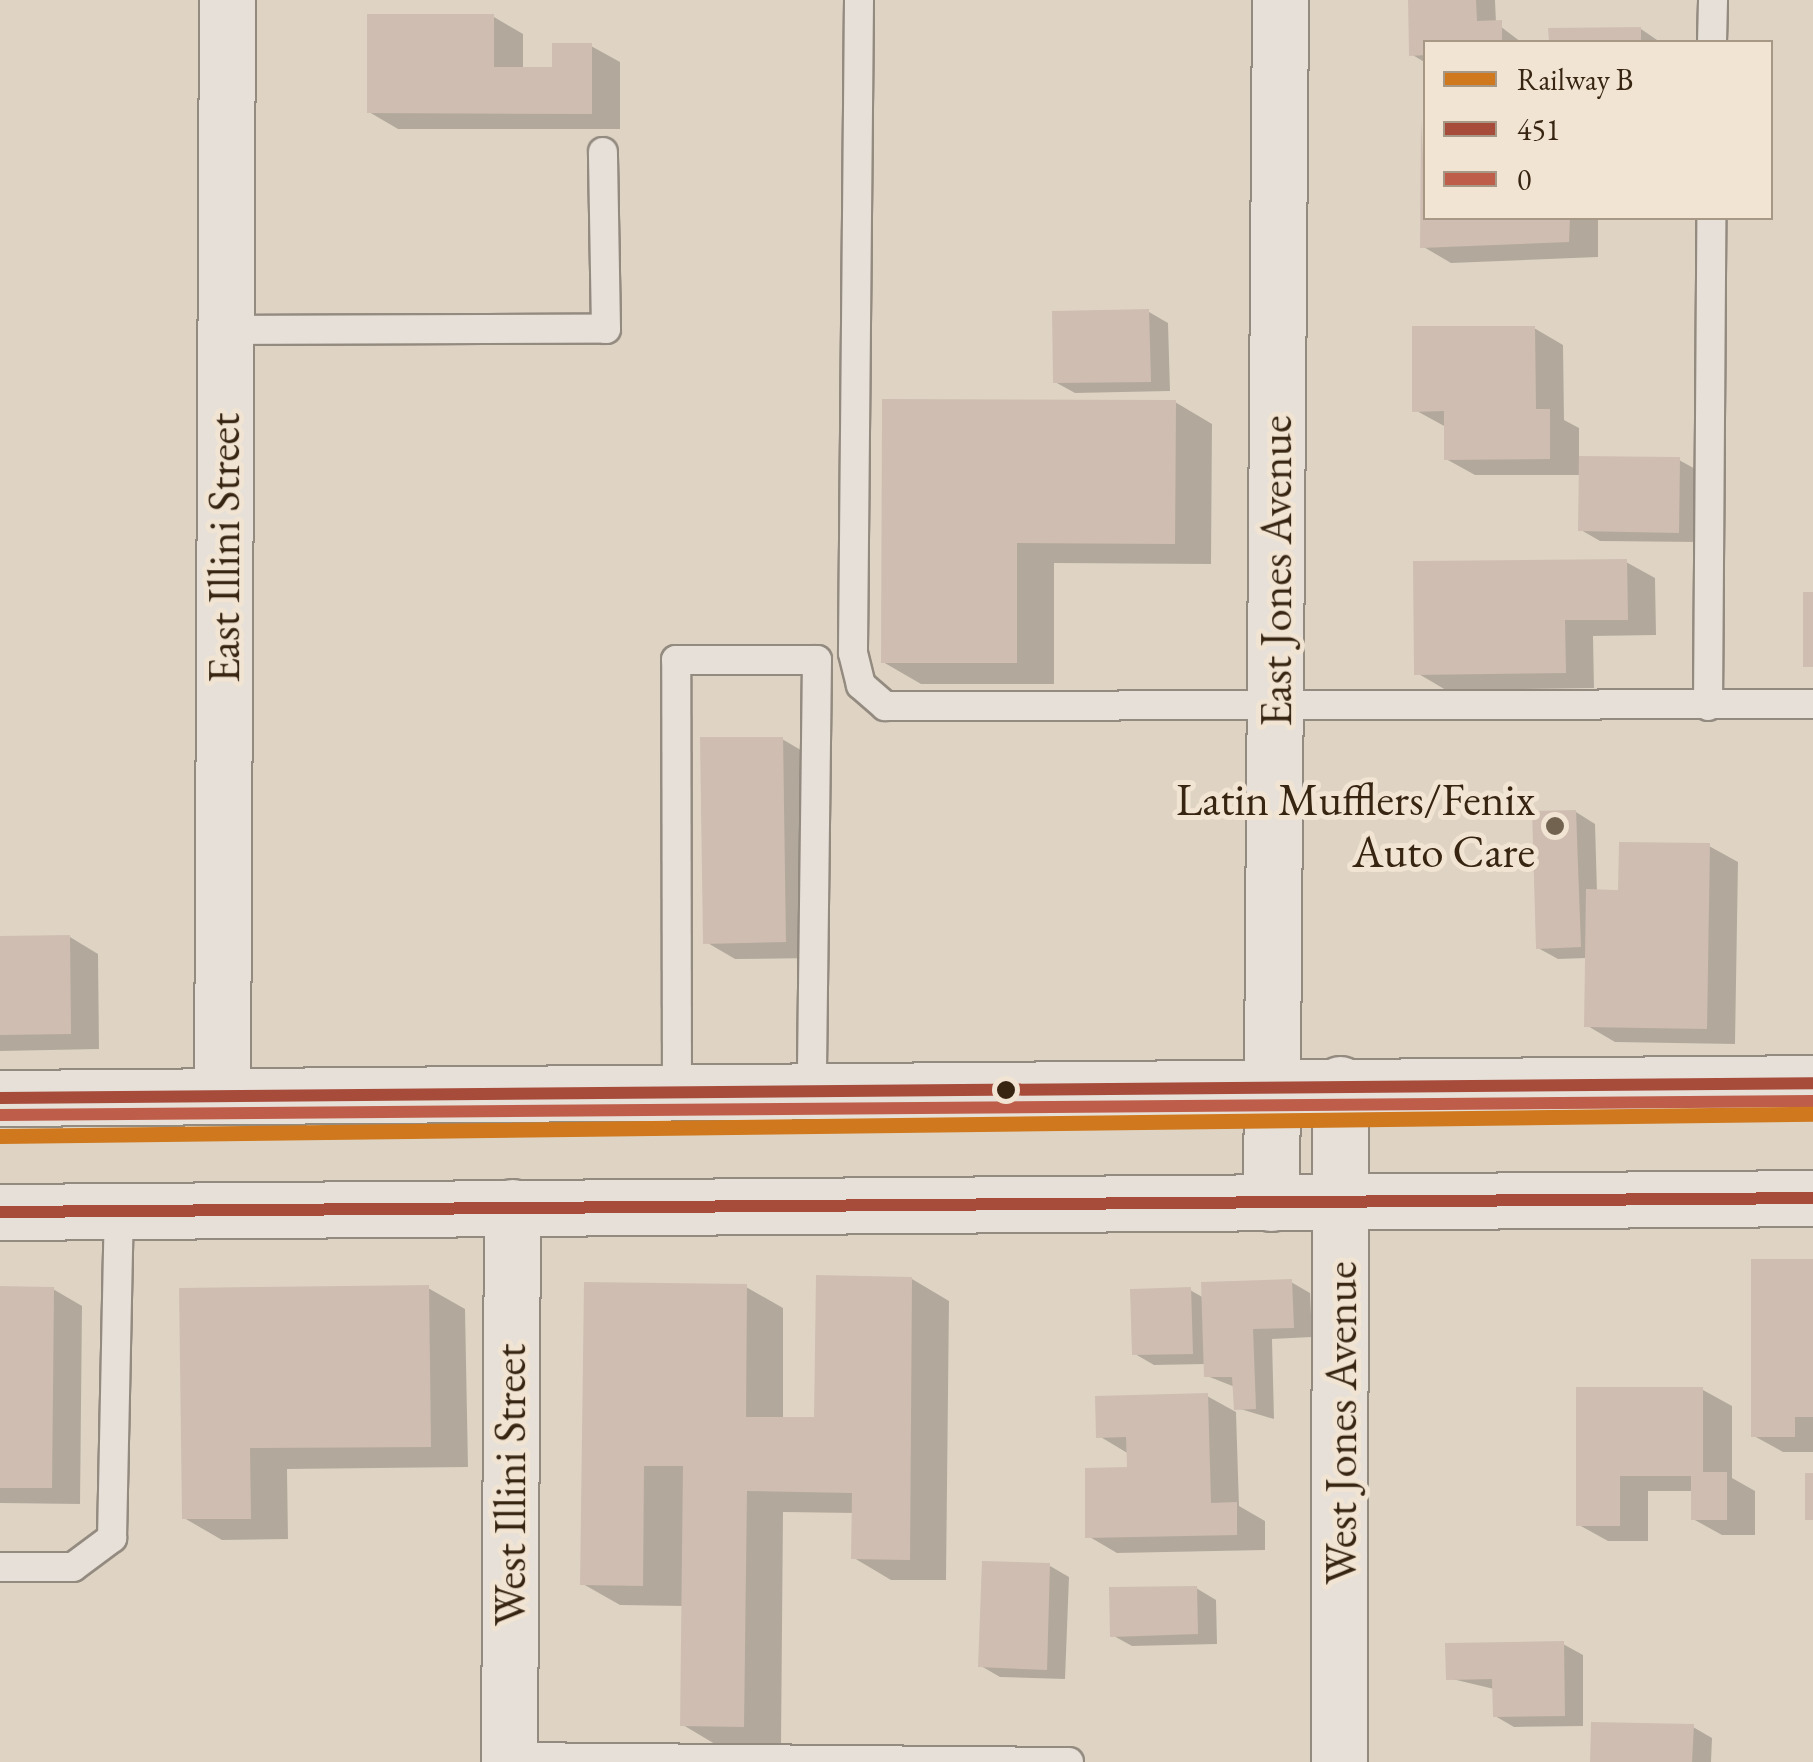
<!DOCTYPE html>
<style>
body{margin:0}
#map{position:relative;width:1813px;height:1762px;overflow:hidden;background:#dfd4c4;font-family:"EB Garamond",serif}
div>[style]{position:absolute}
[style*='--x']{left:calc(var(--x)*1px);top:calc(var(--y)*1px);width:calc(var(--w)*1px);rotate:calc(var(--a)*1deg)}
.shadow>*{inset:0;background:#0003}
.building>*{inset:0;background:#cfbdb2}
.roads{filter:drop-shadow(2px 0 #948b80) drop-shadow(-2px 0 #948b80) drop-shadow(0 2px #948b80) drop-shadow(0 -2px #948b80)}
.service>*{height:28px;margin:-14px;padding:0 14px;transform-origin:14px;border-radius:14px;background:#e6e0d8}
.minor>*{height:55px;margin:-27.5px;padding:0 27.5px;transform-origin:27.5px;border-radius:27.5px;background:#e6e0d8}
.secondary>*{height:55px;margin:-27.5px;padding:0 27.5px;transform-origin:27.5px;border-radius:27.5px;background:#e6e0d8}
.bus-1>*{height:12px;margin:-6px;padding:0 6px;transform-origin:6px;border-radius:6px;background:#a74b3a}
.bus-2>*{height:12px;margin:-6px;padding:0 6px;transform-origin:6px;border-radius:6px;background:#be5d49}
.rail-1>*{height:15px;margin:-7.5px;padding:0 7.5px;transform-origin:7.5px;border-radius:7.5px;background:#cf781d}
.dots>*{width:28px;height:28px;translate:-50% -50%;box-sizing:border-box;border:5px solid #f1e4d2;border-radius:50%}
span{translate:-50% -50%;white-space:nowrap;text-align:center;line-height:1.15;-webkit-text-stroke:10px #f1e4d2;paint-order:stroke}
.street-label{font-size:45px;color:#372512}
.poi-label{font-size:45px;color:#372512}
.right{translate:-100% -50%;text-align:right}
.legend{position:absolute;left:1423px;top:40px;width:350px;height:180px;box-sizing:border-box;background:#f1e4d2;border:2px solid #a79885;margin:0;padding:12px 18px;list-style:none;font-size:30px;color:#372512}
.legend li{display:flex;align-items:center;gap:20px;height:50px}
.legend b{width:50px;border:2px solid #a79885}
</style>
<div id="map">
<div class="shadow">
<i style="clip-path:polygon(1410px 0,1495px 0,1496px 23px,1521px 42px,1426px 42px,1426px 63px,1411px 54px)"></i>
<i style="clip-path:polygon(494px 17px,523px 34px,523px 70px,555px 70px,591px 46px,620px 62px,620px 129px,398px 129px,369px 112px)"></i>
<i style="clip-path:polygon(1641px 29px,1660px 42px,1551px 42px,1551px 30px)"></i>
<i style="clip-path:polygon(1423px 120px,1426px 218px,1598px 218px,1598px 257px,1451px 263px,1422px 246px)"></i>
<i style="clip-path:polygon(1149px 312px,1168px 323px,1170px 391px,1075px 393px,1055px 382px)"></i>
<i style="clip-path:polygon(1534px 328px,1563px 345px,1564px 420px,1579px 428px,1579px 458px,1679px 460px,1699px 471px,1698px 542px,1600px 541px,1581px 530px,1581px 475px,1475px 475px,1446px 459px,1446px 427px,1415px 410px)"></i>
<i style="clip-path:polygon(1175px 402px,1212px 424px,1211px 564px,1054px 563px,1054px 684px,921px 684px,883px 662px)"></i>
<i style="clip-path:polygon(1626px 562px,1655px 578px,1656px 635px,1593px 636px,1594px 688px,1446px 690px,1417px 673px)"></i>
<i style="clip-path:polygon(782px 739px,811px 756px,815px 958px,735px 959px,706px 942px)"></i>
<i style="clip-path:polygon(1576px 812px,1595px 824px,1597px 892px,1620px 893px,1709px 846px,1738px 862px,1735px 1044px,1615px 1042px,1586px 1025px,1587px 958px,1558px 959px,1538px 948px)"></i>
<i style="clip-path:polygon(70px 937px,98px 954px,99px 1049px,0 1051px,0 938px)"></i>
<i style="clip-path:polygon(1813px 1261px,1813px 1452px,1783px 1452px,1754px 1436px)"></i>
<i style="clip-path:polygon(912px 1279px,949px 1301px,946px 1580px,891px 1580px,854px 1558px,854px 1513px,783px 1512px,781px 1747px,720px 1747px,683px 1725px,684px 1606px,620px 1605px,583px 1584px,586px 1285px,746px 1287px,783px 1308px,783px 1420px,817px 1420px)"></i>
<i style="clip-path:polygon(1291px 1282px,1310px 1293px,1312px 1337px,1272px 1339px,1274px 1419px,1237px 1408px,1235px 1387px,1207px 1376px,1206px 1364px,1154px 1365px,1135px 1354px,1190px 1290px,1204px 1298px)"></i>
<i style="clip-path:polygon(428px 1288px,465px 1309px,468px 1467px,287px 1469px,288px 1539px,222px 1540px,184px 1518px,182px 1291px)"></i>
<i style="clip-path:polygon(0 1289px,53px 1289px,82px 1306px,80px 1504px,0 1503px)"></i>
<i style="clip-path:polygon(1579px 1390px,1703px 1390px,1732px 1406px,1732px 1478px,1755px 1491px,1755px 1535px,1722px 1535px,1693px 1519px,1693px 1491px,1648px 1491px,1648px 1541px,1608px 1541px,1579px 1525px)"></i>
<i style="clip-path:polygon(1207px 1396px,1236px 1412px,1239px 1506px,1265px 1521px,1265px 1550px,1117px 1553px,1088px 1536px,1129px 1470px,1129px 1454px,1099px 1436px)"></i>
<i style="clip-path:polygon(1050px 1566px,1069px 1577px,1065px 1679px,1000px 1677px,981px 1666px)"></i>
<i style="clip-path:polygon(1196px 1588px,1216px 1600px,1217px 1644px,1132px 1646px,1112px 1635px)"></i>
<i style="clip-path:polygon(1563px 1644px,1583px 1655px,1583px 1726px,1514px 1727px,1495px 1716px,1494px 1689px,1448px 1678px)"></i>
<i style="clip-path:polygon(1693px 1727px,1712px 1738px,1711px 1762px,1592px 1762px)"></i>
</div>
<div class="building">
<i style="clip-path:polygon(1408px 0,1476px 0,1477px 21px,1502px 20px,1502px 42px,1426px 42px,1426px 55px,1409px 56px)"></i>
<i style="clip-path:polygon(367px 14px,494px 14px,494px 67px,552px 67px,552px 43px,592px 43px,592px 114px,367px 113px)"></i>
<i style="clip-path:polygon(1641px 27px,1641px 42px,1549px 42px,1548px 28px)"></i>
<i style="clip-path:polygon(1421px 118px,1426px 218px,1570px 218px,1569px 242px,1420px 248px)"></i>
<i style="clip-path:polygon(1149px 309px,1151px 382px,1053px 383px,1052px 311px)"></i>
<i style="clip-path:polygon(1412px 326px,1535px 326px,1536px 409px,1550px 409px,1550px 459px,1444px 460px,1444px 411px,1412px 412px)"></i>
<i style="clip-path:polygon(882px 399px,1176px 400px,1175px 544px,1017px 543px,1017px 663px,881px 663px)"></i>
<i style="clip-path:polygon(1579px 456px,1680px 457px,1679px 533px,1578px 531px)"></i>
<i style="clip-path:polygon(1627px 559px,1628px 620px,1565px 620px,1566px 673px,1414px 675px,1413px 561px)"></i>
<i style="clip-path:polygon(1803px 592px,1813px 592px,1813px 667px,1803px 667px)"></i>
<i style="clip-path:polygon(700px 737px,783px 737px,786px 942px,703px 944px)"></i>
<i style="clip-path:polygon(1576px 810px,1581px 947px,1536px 949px,1532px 811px)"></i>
<i style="clip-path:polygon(1619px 842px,1710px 843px,1707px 1029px,1584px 1027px,1586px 889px,1618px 890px)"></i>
<i style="clip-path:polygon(70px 935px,71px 1034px,0 1035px,0 936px)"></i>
<i style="clip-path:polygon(1751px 1259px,1813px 1259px,1813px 1417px,1795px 1417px,1795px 1437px,1751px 1437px)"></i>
<i style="clip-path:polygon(816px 1275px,912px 1277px,910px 1560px,851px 1559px,852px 1493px,747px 1491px,744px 1727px,680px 1726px,683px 1466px,644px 1466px,643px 1586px,580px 1585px,584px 1282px,747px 1284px,746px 1417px,814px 1417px)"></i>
<i style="clip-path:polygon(1292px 1279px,1294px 1328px,1253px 1329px,1256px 1409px,1234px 1410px,1232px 1377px,1204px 1377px,1201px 1282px)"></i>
<i style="clip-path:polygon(429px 1285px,431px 1447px,250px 1448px,251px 1519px,182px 1519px,179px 1288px)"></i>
<i style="clip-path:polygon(0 1286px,54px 1287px,52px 1488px,0 1488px)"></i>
<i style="clip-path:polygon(1191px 1287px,1193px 1354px,1132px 1355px,1130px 1289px)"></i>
<i style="clip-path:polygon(1576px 1387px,1703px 1387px,1703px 1472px,1727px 1472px,1727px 1520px,1691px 1520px,1691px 1476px,1620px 1476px,1620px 1526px,1576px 1526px)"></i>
<i style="clip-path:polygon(1208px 1393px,1211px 1503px,1237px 1502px,1237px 1535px,1085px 1538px,1085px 1468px,1127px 1467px,1126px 1437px,1096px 1438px,1095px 1396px)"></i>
<i style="clip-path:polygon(1805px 1473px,1813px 1473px,1813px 1520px,1805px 1520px)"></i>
<i style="clip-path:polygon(982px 1561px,1050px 1563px,1047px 1670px,978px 1667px)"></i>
<i style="clip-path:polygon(1197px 1586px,1198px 1634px,1110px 1637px,1109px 1587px)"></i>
<i style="clip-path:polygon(1564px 1641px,1565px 1716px,1493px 1717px,1492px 1679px,1446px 1680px,1445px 1643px)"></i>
<i style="clip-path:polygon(1591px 1722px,1694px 1724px,1692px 1762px,1590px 1762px)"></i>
</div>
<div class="roads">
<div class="service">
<i style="--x:859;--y:0;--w:653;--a:90.53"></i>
<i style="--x:853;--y:653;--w:33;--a:76"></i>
<i style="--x:861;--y:685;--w:32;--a:41"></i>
<i style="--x:885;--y:706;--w:928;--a:-0.12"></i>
<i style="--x:1712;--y:42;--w:42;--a:-88.6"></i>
<i style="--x:225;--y:330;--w:381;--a:-0.2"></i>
<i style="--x:606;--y:329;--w:177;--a:-91"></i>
<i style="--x:1708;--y:706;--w:488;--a:-89.6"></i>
<i style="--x:677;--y:1091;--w:431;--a:-90.1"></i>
<i style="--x:676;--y:660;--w:141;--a:0"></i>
<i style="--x:817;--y:660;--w:430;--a:90.7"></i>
<i style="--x:0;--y:1567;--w:73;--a:0"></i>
<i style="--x:73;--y:1567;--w:49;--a:-36.6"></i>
<i style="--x:112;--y:1538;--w:327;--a:-88.8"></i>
<i style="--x:509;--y:1757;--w:560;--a:0.51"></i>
</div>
<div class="minor">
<i style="--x:222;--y:1096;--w:1096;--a:-89.74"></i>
<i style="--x:1271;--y:1203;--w:1203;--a:-89.57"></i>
<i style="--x:509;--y:1762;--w:555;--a:-89.69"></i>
<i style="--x:1339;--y:1762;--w:678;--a:-89.92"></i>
</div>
<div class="secondary">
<i style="--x:0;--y:1098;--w:1813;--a:-0.47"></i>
<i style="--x:0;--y:1212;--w:1813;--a:-0.44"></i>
</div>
</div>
<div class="bus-1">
<i style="--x:0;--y:1098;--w:1813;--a:-0.47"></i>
<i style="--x:0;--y:1212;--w:1813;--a:-0.44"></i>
</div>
<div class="bus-2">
<i style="--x:0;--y:1115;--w:1813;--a:-0.44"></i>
</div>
<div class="rail-1">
<i style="--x:0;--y:1136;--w:1813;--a:-0.7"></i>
</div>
<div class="dots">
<i style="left:1555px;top:826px;background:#726250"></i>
<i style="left:1006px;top:1090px;background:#372512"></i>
</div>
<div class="street-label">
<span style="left:224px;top:548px;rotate:-90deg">East Illini Street</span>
<span style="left:1276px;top:571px;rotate:-90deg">East Jones Avenue</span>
<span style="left:1341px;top:1423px;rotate:-90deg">West Jones Avenue</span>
<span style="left:510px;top:1485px;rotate:-90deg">West Illini Street</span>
</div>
<div class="poi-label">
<span class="right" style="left:1535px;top:826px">Latin Mufflers/Fenix<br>Auto Care</span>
</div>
<ul class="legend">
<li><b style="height:12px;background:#cf781d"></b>Railway B</li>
<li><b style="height:12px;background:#a74b3a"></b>451</li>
<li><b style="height:12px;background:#be5d49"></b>0</li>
</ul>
</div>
